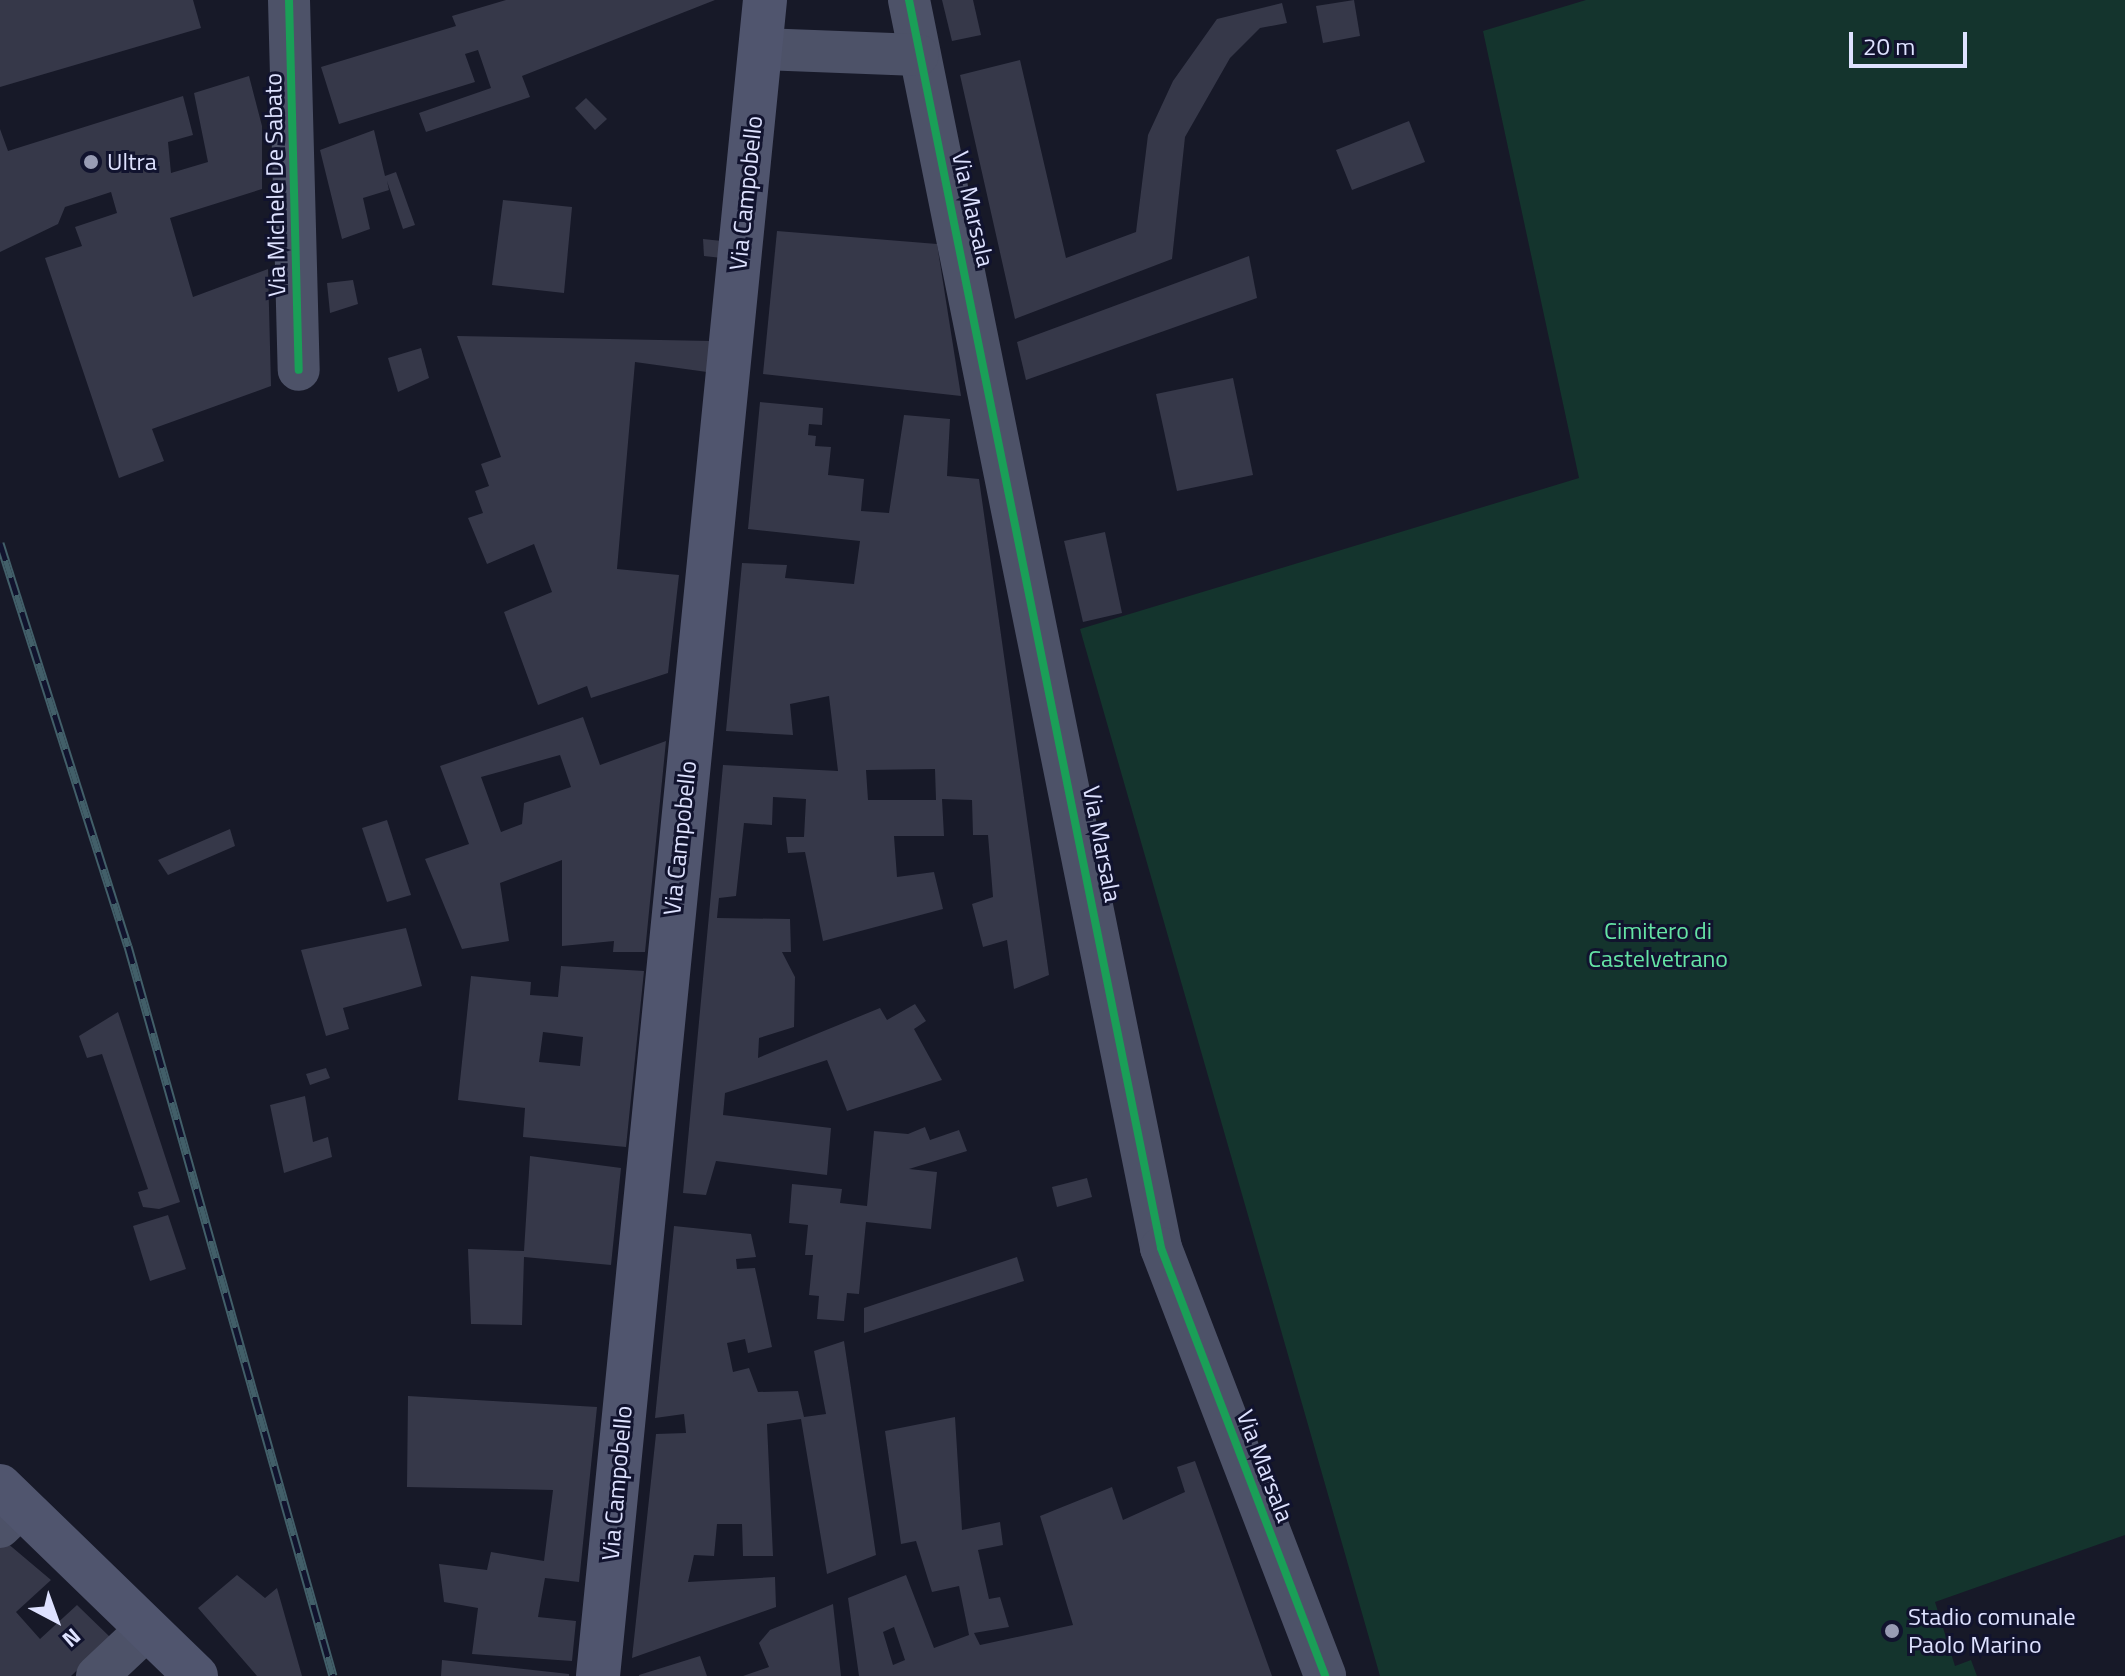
<!DOCTYPE html>
<style>
body{margin:0}
#map{position:relative;width:2125px;height:1676px;overflow:hidden;background:#171928;font-family:"Titillium Web",sans-serif}
div>[style]{position:absolute}
[style*='--x']{left:calc(var(--x)*1px);top:calc(var(--y)*1px);width:calc(var(--w)*1px);rotate:calc(var(--a)*1deg)}
.green>*{inset:0;background:#14342d}
.building>*{inset:0;background:#363849}
.minor>*{height:42px;margin:-21px;padding:0 21px;transform-origin:21px;border-radius:21px;background:#4d5268}
.secondary>*{height:44px;margin:-22px;padding:0 22px;transform-origin:22px;border-radius:22px;background:#50556e}
.rail>*{height:9px;margin-top:-4.5px;transform-origin:0;background:repeating-linear-gradient(90deg,#11132e 0 18px,#425f69 0 36px);box-sizing:border-box;border-block:2px solid #425f69}
.cycleway>*{height:8px;margin:-4px;padding:0 4px;transform-origin:4px;border-radius:4px;background:#1a9f57}
.dots>*{width:22px;height:22px;translate:-50% -50%;box-sizing:border-box;border:4px solid #11132e;border-radius:50%}
span{translate:-50% -50%;white-space:nowrap;text-align:center;line-height:1.15;-webkit-text-stroke:6px #11132e;paint-order:stroke}
.poi-label{font-size:24px;color:#dee2ff}
.left{translate:0 -50%;text-align:left}
.street-label{font-size:24px;color:#dee2ff}
.park-label{font-size:24px;color:#65e4a5}
.north{position:absolute;left:16px;top:1580px;width:80px;height:80px;-webkit-text-stroke:6px #11132e;paint-order:stroke;rotate:139deg;font-size:22px;font-weight:700;line-height:32px;text-align:center;color:#dee2ff}
.north::after{content:'';display:block;margin:auto;width:28px;height:36px;background:#dee2ff;clip-path:polygon(50% 0,100% 100%,50% 72%,0 100%)}
.scale{position:absolute;left:1849px;top:32px;width:118px;height:36px;box-sizing:border-box;border:4px solid #dee2ff;border-top:0;padding-left:10px;font-size:24px;line-height:28px;white-space:nowrap;color:#dee2ff;-webkit-text-stroke:6px #11132e;paint-order:stroke}
</style>
<div id="map">
<div class="green">
<i style="clip-path:polygon(1586px 0,2125px 0,2125px 1535px,1935px 1602px,1955px 1666px,1971px 1660px,1977px 1676px,1380px 1676px,1080px 629px,1579px 478px,1483px 31px)"></i>
</div>
<div class="building">
<i style="clip-path:polygon(0 0,193px 0,201px 28px,0 87px)"></i>
<i style="clip-path:polygon(506px 0,715px 0,522px 76px,530px 97px,426px 132px,419px 113px,491px 88px,478px 50px,465px 54px,475px 82px,339px 124px,321px 67px,456px 26px,452px 16px)"></i>
<i style="clip-path:polygon(942px 0,973px 0,981px 35px,952px 41px)"></i>
<i style="clip-path:polygon(1354px 0,1360px 36px,1323px 43px,1316px 6px)"></i>
<i style="clip-path:polygon(1282px 3px,1287px 23px,1260px 28px,1230px 58px,1185px 137px,1172px 259px,1015px 319px,960px 75px,1020px 60px,1066px 258px,1136px 232px,1148px 135px,1173px 81px,1217px 19px)"></i>
<i style="clip-path:polygon(249px 76px,262px 126px,262px 189px,170px 218px,193px 297px,268px 269px,271px 386px,152px 429px,164px 461px,119px 478px,45px 258px,82px 246px,75px 227px,117px 213px,111px 192px,65px 207px,58px 224px,0 252px,0 129px,8px 151px,183px 96px,193px 135px,168px 142px,171px 173px,208px 162px,194px 93px)"></i>
<i style="clip-path:polygon(586px 98px,607px 119px,595px 130px,575px 108px)"></i>
<i style="clip-path:polygon(1409px 121px,1425px 162px,1352px 190px,1336px 150px)"></i>
<i style="clip-path:polygon(374px 130px,385px 176px,396px 172px,415px 225px,403px 229px,387px 181px,389px 190px,363px 198px,370px 229px,342px 239px,320px 150px)"></i>
<i style="clip-path:polygon(503px 200px,572px 207px,564px 293px,492px 285px)"></i>
<i style="clip-path:polygon(777px 231px,937px 244px,961px 396px,763px 374px)"></i>
<i style="clip-path:polygon(703px 239px,722px 241px,722px 258px,704px 256px)"></i>
<i style="clip-path:polygon(1249px 256px,1257px 298px,1026px 380px,1017px 342px)"></i>
<i style="clip-path:polygon(353px 280px,358px 304px,330px 313px,327px 283px)"></i>
<i style="clip-path:polygon(457px 336px,711px 341px,707px 372px,635px 362px,617px 569px,679px 575px,668px 673px,591px 698px,587px 686px,538px 705px,504px 612px,552px 592px,534px 544px,487px 564px,468px 518px,483px 513px,475px 491px,489px 486px,481px 464px,501px 457px)"></i>
<i style="clip-path:polygon(421px 348px,429px 378px,398px 392px,388px 358px)"></i>
<i style="clip-path:polygon(1233px 378px,1253px 475px,1177px 491px,1156px 394px)"></i>
<i style="clip-path:polygon(evenodd,760px 402px,823px 408px,822px 425px,809px 424px,808px 435px,816px 436px,815px 446px,831px 447px,828px 475px,864px 479px,861px 511px,889px 513px,904px 415px,950px 419px,947px 476px,979px 479px,1049px 975px,1014px 989px,1007px 940px,983px 947px,972px 904px,993px 897px,988px 835px,973px 835px,972px 800px,942px 799px,944px 836px,894px 836px,897px 877px,934px 872px,943px 909px,823px 941px,805px 852px,788px 853px,786px 837px,804px 837px,806px 799px,773px 797px,772px 825px,744px 823px,736px 896px,719px 898px,717px 918px,790px 919px,791px 952px,782px 952px,795px 977px,794px 1027px,759px 1038px,758px 1058px,880px 1008px,887px 1020px,915px 1004px,926px 1021px,914px 1029px,942px 1080px,847px 1111px,827px 1060px,725px 1093px,723px 1115px,831px 1128px,827px 1175px,716px 1161px,706px 1195px,683px 1193px,723px 765px,838px 771px,829px 696px,790px 704px,793px 735px,726px 731px,742px 563px,787px 565px,785px 578px,854px 584px,860px 541px,748px 529px,760px 402px,935px 769px,936px 800px,868px 800px,866px 770px,935px 769px)"></i>
<i style="clip-path:polygon(1105px 532px,1122px 613px,1083px 622px,1064px 541px)"></i>
<i style="clip-path:polygon(evenodd,583px 717px,600px 765px,666px 741px,645px 952px,613px 952px,614px 941px,562px 946px,562px 860px,500px 883px,509px 941px,462px 949px,425px 859px,469px 844px,440px 766px,583px 717px,560px 755px,571px 787px,524px 803px,522px 824px,501px 832px,481px 777px,560px 755px)"></i>
<i style="clip-path:polygon(387px 820px,411px 895px,387px 902px,362px 828px)"></i>
<i style="clip-path:polygon(230px 829px,235px 846px,168px 875px,158px 860px)"></i>
<i style="clip-path:polygon(406px 928px,422px 986px,343px 1008px,349px 1029px,326px 1036px,301px 950px)"></i>
<i style="clip-path:polygon(evenodd,561px 966px,644px 971px,626px 1147px,523px 1137px,525px 1108px,458px 1100px,471px 976px,531px 982px,530px 995px,558px 997px,561px 966px,543px 1032px,583px 1037px,580px 1066px,539px 1062px,543px 1032px)"></i>
<i style="clip-path:polygon(118px 1012px,180px 1202px,159px 1209px,143px 1207px,138px 1192px,148px 1189px,102px 1054px,87px 1058px,79px 1036px)"></i>
<i style="clip-path:polygon(326px 1068px,330px 1078px,310px 1085px,306px 1074px)"></i>
<i style="clip-path:polygon(305px 1096px,313px 1142px,328px 1137px,332px 1157px,284px 1173px,270px 1105px)"></i>
<i style="clip-path:polygon(925px 1127px,930px 1140px,959px 1130px,967px 1151px,909px 1169px,937px 1172px,931px 1229px,866px 1222px,859px 1294px,847px 1293px,844px 1321px,817px 1319px,819px 1296px,809px 1295px,813px 1255px,805px 1255px,808px 1225px,789px 1223px,792px 1184px,842px 1189px,840px 1203px,867px 1206px,874px 1131px,908px 1134px)"></i>
<i style="clip-path:polygon(530px 1156px,621px 1168px,611px 1265px,524px 1257px,522px 1325px,471px 1324px,468px 1249px,524px 1251px)"></i>
<i style="clip-path:polygon(1087px 1178px,1092px 1197px,1057px 1207px,1052px 1187px)"></i>
<i style="clip-path:polygon(168px 1215px,186px 1269px,150px 1281px,133px 1226px)"></i>
<i style="clip-path:polygon(674px 1226px,751px 1234px,756px 1257px,736px 1259px,737px 1269px,755px 1268px,772px 1347px,748px 1353px,745px 1339px,727px 1343px,733px 1372px,749px 1368px,758px 1392px,798px 1391px,804px 1417px,826px 1414px,814px 1351px,844px 1341px,876px 1555px,827px 1574px,801px 1419px,767px 1424px,773px 1556px,743px 1556px,742px 1524px,717px 1524px,714px 1556px,694px 1555px,688px 1582px,775px 1577px,776px 1607px,632px 1658px,656px 1434px,686px 1433px,684px 1414px,655px 1418px)"></i>
<i style="clip-path:polygon(1017px 1257px,1024px 1281px,864px 1333px,864px 1308px)"></i>
<i style="clip-path:polygon(408px 1396px,597px 1407px,579px 1582px,545px 1578px,538px 1617px,576px 1621px,572px 1661px,472px 1654px,478px 1608px,444px 1602px,439px 1564px,487px 1570px,491px 1552px,544px 1561px,553px 1490px,407px 1487px)"></i>
<i style="clip-path:polygon(evenodd,955px 1417px,962px 1530px,1000px 1522px,1003px 1545px,978px 1550px,989px 1599px,1000px 1597px,1009px 1627px,974px 1633px,980px 1645px,1073px 1625px,1040px 1516px,1112px 1487px,1123px 1520px,1185px 1492px,1177px 1467px,1195px 1461px,1272px 1676px,859px 1676px,848px 1598px,906px 1575px,934px 1648px,969px 1635px,959px 1586px,932px 1592px,916px 1541px,901px 1544px,885px 1431px,955px 1417px,894px 1627px,905px 1660px,893px 1665px,883px 1632px,894px 1627px)"></i>
<i style="clip-path:polygon(0 1537px,51px 1580px,16px 1612px,40px 1639px,77px 1605px,111px 1638px,71px 1676px,0 1676px)"></i>
<i style="clip-path:polygon(237px 1575px,265px 1598px,277px 1588px,302px 1676px,257px 1676px,198px 1608px)"></i>
<i style="clip-path:polygon(833px 1604px,841px 1676px,743px 1676px,769px 1667px,759px 1643px,770px 1630px)"></i>
<i style="clip-path:polygon(700px 1656px,707px 1676px,639px 1676px,639px 1675px)"></i>
<i style="clip-path:polygon(442px 1660px,569px 1674px,569px 1676px,441px 1676px)"></i>
</div>
<div class="minor">
<i style="--x:289;--y:0;--w:370;--a:88.5"></i>
<i style="--x:909;--y:0;--w:1273;--a:78.58"></i>
<i style="--x:1161;--y:1248;--w:458;--a:69"></i>
<i style="--x:761;--y:49;--w:157;--a:2.2"></i>
<i style="--x:0;--y:1527;--w:29;--a:-44"></i>
<i style="--x:97;--y:1676;--w:69;--a:-43.2"></i>
</div>
<div class="secondary">
<i style="--x:0;--y:1486;--w:273;--a:44.1"></i>
<i style="--x:598;--y:1676;--w:1684;--a:-84.31"></i>
</div>
<div class="rail">
<i style="--x:0;--y:543;--w:423;--a:72.4"></i>
<i style="--x:128;--y:946;--w:758;--a:74.31"></i>
</div>
<div class="cycleway">
<i style="--x:289;--y:0;--w:370;--a:88.5"></i>
<i style="--x:909;--y:0;--w:1273;--a:78.58"></i>
<i style="--x:1161;--y:1248;--w:458;--a:69"></i>
</div>
<div class="dots">
<i style="left:91px;top:162px;background:#989cb4"></i>
<i style="left:1892px;top:1631px;background:#989cb4"></i>
</div>
<div class="poi-label">
<span class="left" style="left:107px;top:162px">Ultra</span>
<span class="left" style="left:1908px;top:1631px">Stadio comunale<br>Paolo Marino</span>
</div>
<div class="street-label">
<span style="left:275px;top:185px;rotate:-91deg">Via Michele De Sabato</span>
<span style="left:746px;top:193px;rotate:-84deg">Via Campobello</span>
<span style="left:973px;top:209px;rotate:77deg">Via Marsala</span>
<span style="left:680px;top:838px;rotate:-84deg">Via Campobello</span>
<span style="left:1102px;top:844px;rotate:79deg">Via Marsala</span>
<span style="left:1265px;top:1466px;rotate:69deg">Via Marsala</span>
<span style="left:617px;top:1483px;rotate:-85deg">Via Campobello</span>
</div>
<div class="park-label">
<span style="left:1658px;top:945px">Cimitero di<br>Castelvetrano</span>
</div>
<div class="north">N</div>
<div class="scale">20 m</div>
</div>
